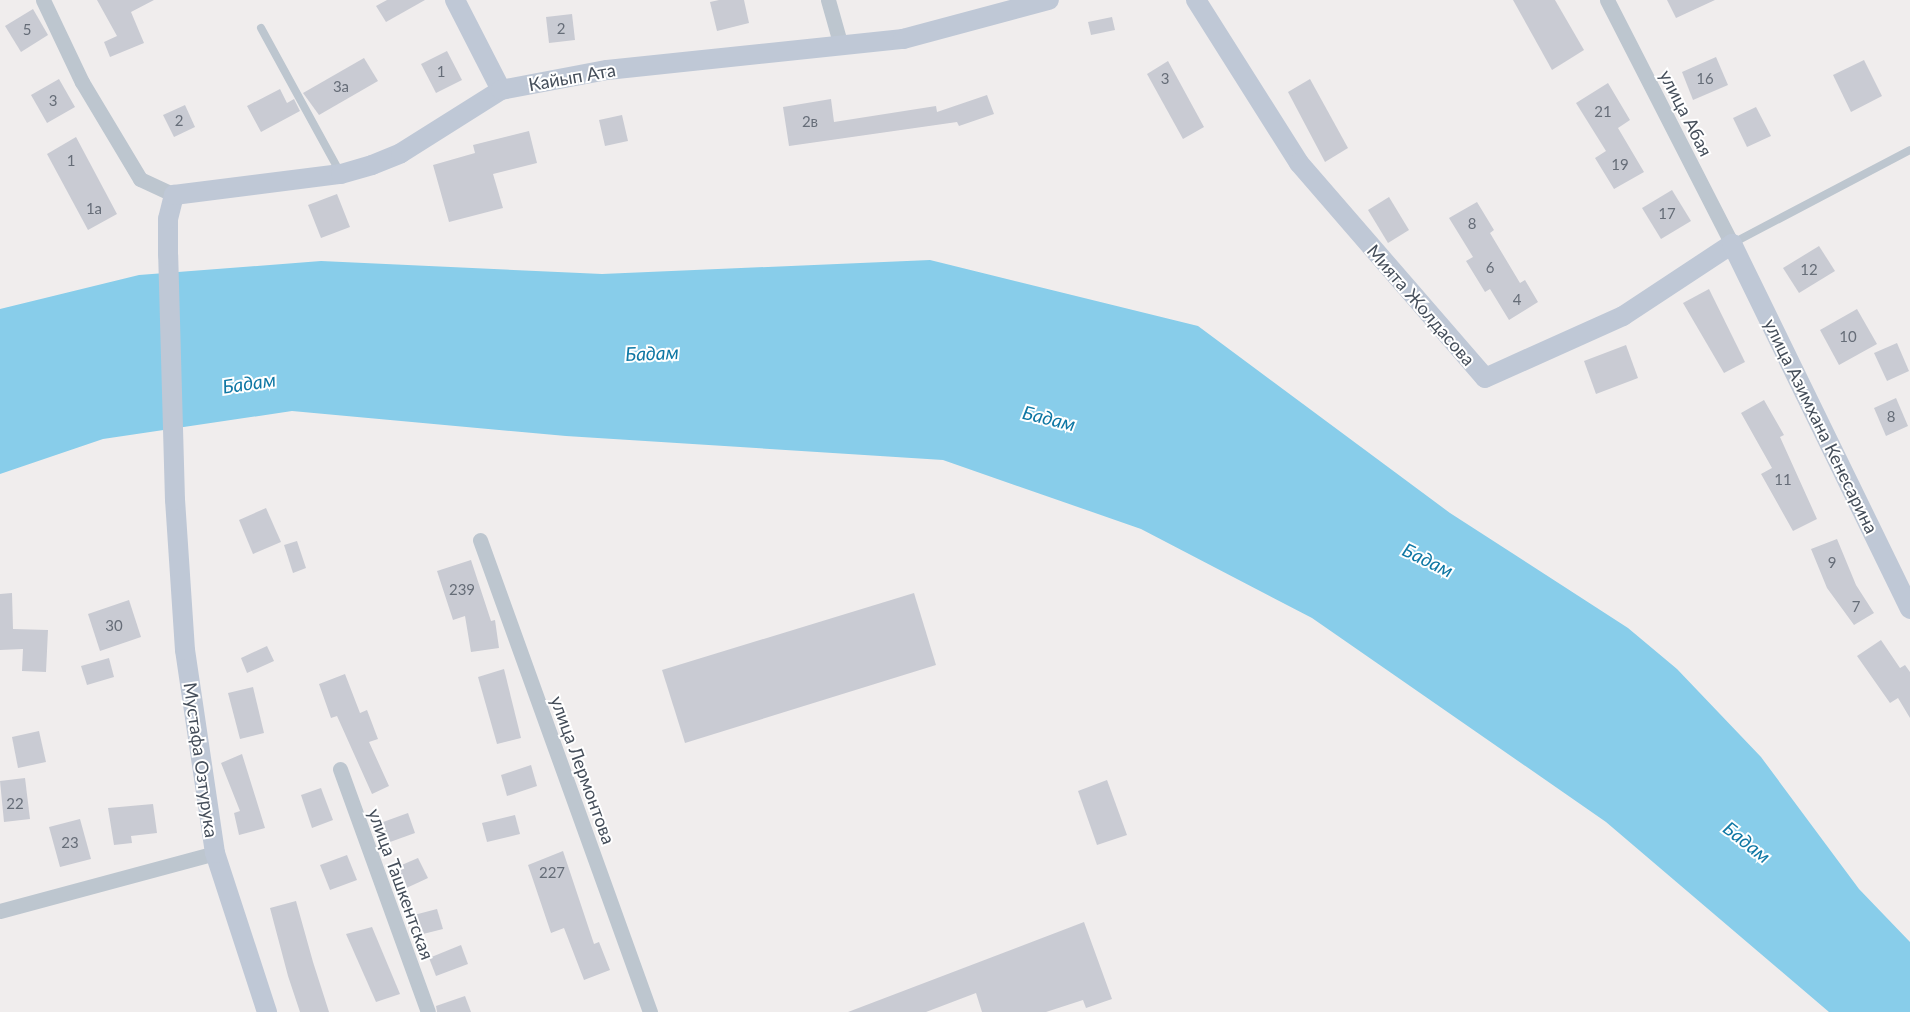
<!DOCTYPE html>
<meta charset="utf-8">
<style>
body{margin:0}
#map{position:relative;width:1910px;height:1012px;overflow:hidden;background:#f0eded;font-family:Lato,sans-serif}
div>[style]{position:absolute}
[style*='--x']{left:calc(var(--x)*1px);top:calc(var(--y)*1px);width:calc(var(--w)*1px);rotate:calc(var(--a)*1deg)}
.water>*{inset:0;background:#88cdea}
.building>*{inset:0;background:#c9cbd3}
.lane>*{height:8px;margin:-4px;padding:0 4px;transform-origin:4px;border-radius:4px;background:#bdc6cf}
.street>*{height:15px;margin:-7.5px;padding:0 7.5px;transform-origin:7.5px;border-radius:7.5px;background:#bdc6cf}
.secondary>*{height:20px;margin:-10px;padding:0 10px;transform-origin:10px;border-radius:10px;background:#bfc8d6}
span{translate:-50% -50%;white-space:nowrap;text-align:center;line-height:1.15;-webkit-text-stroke:4px #fff;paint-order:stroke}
.number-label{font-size:15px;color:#666d78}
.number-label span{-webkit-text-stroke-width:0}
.street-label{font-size:18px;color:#454e5a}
.water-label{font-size:19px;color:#0e77a4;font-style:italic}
</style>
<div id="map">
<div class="water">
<i style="clip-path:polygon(930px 260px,1198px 326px,1450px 513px,1628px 628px,1677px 669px,1761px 757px,1859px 889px,1910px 942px,1910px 1012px,1829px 1012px,1606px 822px,1312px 618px,1141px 529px,943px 460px,566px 436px,292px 411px,103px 439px,0 474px,0 309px,139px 275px,321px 261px,602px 274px)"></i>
</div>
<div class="building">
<i style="clip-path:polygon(97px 0,154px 0,131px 12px,144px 43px,110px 57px,104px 42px,117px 36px)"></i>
<i style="clip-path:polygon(387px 0,425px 0,386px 22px,376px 6px)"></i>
<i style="clip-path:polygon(719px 0,744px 0,749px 23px,717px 31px,710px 2px)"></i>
<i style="clip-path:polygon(1513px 0,1555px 0,1584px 50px,1552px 70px)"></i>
<i style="clip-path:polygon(1667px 0,1715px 0,1676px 18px)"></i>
<i style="clip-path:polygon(33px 9px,48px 35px,21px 52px,5px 26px)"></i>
<i style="clip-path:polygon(572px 14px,575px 40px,549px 43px,546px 17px)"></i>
<i style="clip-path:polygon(1112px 17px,1115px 30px,1091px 35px,1088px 22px)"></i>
<i style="clip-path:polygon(447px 51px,462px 80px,436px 93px,421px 64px)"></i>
<i style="clip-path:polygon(1716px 57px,1728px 85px,1693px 100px,1682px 72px)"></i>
<i style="clip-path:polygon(364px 58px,378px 81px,319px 115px,303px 93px)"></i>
<i style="clip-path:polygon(1864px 60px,1882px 96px,1851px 112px,1833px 75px)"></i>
<i style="clip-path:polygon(1168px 61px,1204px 127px,1183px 139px,1147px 74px)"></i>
<i style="clip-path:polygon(59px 79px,75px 107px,47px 123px,31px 95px)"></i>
<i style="clip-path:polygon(1310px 79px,1348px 148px,1325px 162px,1288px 92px)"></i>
<i style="clip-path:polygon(1608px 83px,1630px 120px,1618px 128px,1644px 172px,1614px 189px,1595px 158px,1606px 151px,1576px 103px)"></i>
<i style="clip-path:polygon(280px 89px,287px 103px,294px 99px,300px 111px,261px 132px,247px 106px)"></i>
<i style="clip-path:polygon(987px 95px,994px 114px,959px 126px,957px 122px,789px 146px,783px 107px,831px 99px,834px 122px,936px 106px,937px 112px)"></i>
<i style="clip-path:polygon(185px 105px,195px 127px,174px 137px,163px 115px)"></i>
<i style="clip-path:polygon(1756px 107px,1771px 136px,1747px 147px,1733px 118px)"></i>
<i style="clip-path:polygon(622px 115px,628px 141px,605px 146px,599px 120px)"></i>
<i style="clip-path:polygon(529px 131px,537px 163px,493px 174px,503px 208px,449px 222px,433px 165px,475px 153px,473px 145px)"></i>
<i style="clip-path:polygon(76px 137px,117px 214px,88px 230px,47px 154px)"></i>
<i style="clip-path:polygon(1672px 190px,1691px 221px,1661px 239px,1642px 208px)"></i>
<i style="clip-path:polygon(337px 194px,350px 227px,321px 238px,308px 205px)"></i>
<i style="clip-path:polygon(1389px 197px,1409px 230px,1388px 243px,1368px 210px)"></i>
<i style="clip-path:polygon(1477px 202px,1494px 230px,1490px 233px,1520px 283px,1525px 280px,1538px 302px,1509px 320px,1490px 289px,1485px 292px,1466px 261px,1473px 257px,1449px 218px)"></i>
<i style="clip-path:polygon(1819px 246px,1835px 271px,1799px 293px,1783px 268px)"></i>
<i style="clip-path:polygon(1709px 289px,1745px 362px,1724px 373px,1683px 303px)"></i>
<i style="clip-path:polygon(1857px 309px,1877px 344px,1839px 365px,1820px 330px)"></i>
<i style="clip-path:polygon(1897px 343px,1909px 371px,1887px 381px,1874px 353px)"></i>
<i style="clip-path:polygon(1626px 345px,1638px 378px,1596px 394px,1584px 361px)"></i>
<i style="clip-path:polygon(1896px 398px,1908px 426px,1886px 436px,1874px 408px)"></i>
<i style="clip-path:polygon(1764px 400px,1784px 435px,1780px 437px,1817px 519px,1793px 531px,1761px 474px,1772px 468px,1741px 413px)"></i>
<i style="clip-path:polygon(266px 508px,281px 542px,253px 554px,239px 520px)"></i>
<i style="clip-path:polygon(1837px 539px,1856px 585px,1874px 613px,1854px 625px,1827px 588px,1811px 549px)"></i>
<i style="clip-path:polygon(297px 541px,306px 568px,293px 573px,284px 545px)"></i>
<i style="clip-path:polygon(471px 560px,491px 621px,495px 620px,499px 648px,471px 652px,465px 616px,453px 620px,437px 571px)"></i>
<i style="clip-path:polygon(12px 593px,13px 629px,48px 630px,46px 672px,22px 671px,23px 649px,0 650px,0 594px)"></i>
<i style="clip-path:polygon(914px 593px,936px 665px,685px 743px,662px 670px)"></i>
<i style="clip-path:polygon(129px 600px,141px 637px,100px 651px,88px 614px)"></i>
<i style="clip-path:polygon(1881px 640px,1900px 668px,1905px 665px,1910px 672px,1910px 718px,1898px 698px,1890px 703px,1857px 656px)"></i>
<i style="clip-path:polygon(267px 646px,274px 661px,247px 673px,241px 658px)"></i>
<i style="clip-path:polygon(109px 658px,114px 677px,87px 685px,81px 666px)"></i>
<i style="clip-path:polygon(504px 669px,521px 738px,497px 744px,478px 677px)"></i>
<i style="clip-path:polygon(345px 674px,360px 713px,367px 710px,378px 739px,369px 742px,389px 786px,372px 794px,337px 716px,331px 718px,319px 684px)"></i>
<i style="clip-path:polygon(253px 687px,264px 733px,240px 739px,228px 693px)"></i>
<i style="clip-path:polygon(39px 731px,46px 762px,18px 768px,12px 737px)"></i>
<i style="clip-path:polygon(242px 754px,265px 828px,239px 835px,234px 813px,240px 811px,221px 763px)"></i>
<i style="clip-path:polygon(531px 765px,537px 786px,507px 796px,501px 775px)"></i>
<i style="clip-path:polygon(25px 778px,30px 819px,4px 822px,0 781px)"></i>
<i style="clip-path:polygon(1107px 780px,1127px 835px,1097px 845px,1078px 791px)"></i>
<i style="clip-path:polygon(321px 788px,333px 820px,312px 828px,301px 795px)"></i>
<i style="clip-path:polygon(153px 804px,157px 833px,131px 836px,132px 843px,114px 845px,108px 808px)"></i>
<i style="clip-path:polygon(408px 813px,415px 833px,379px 846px,372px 826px)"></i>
<i style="clip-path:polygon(515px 815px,520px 834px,487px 842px,482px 823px)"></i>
<i style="clip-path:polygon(80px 819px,91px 859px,60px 867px,49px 827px)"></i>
<i style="clip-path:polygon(563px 851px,594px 944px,599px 942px,610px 970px,584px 980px,564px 928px,551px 933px,528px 865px)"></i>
<i style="clip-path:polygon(347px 855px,357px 880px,330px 890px,320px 865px)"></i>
<i style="clip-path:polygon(418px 858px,428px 878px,400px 891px,390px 870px)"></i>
<i style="clip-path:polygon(296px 901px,313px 962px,329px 1012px,300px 1012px,288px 976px,270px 908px)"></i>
<i style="clip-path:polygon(437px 909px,443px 929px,419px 935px,414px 915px)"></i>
<i style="clip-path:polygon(1084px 922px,1112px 999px,1086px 1008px,1083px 1000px,1046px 1012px,982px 1012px,976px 993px,926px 1012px,848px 1012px)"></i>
<i style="clip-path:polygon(372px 927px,400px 994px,376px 1002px,346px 934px)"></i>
<i style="clip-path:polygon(461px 945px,468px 964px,436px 976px,429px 958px)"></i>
<i style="clip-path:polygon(465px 996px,471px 1012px,437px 1012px,436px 1006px)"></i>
</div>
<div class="lane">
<i style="--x:261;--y:28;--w:164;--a:61.3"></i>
<i style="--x:1733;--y:243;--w:200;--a:-27.7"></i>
</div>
<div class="street">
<i style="--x:43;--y:0;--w:91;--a:64.6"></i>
<i style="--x:82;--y:82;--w:113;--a:59.1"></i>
<i style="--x:140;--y:179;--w:38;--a:25"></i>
<i style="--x:828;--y:0;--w:48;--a:74.2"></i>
<i style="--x:1607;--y:0;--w:274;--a:62.9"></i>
<i style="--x:480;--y:540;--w:502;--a:70.19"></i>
<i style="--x:340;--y:769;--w:258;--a:70.1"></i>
<i style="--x:0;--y:911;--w:223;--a:-15.1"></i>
</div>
<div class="secondary">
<i style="--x:455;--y:0;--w:101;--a:62.9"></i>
<i style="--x:1196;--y:0;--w:193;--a:57.7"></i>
<i style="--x:1299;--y:163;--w:284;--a:49.1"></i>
<i style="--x:1485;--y:378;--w:151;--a:-24.2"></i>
<i style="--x:1623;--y:316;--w:131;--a:-33.4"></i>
<i style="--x:1732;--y:244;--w:406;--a:64"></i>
<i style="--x:267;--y:1012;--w:167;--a:-108.1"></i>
<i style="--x:215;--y:853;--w:205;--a:-98.4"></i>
<i style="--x:185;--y:650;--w:150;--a:-93.8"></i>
<i style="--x:175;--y:500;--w:245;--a:-91.6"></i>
<i style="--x:168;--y:255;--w:36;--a:-90"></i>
<i style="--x:168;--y:219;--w:25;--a:-76"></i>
<i style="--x:174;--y:195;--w:168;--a:-7.2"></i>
<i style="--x:341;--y:174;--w:32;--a:-16"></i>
<i style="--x:372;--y:165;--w:31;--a:-22"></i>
<i style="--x:401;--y:153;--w:118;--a:-32.2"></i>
<i style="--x:501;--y:90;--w:108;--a:-10.7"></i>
<i style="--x:607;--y:70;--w:298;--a:-6"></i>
<i style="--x:903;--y:39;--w:151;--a:-15"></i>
</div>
<div class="number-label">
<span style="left:561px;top:29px">2</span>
<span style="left:27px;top:30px">5</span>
<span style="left:441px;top:72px">1</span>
<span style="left:1165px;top:79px">3</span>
<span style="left:1705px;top:79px">16</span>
<span style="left:341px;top:87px">3а</span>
<span style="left:53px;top:101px">3</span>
<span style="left:1603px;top:112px">21</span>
<span style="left:179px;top:121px">2</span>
<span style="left:810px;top:122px">2в</span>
<span style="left:71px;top:161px">1</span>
<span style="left:1620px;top:165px">19</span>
<span style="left:94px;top:209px">1а</span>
<span style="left:1667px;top:214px">17</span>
<span style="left:1472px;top:224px">8</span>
<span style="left:1490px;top:268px">6</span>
<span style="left:1809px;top:270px">12</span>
<span style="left:1517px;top:300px">4</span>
<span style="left:1848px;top:337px">10</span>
<span style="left:1891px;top:417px">8</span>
<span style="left:1783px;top:480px">11</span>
<span style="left:1832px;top:563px">9</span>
<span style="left:462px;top:590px">239</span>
<span style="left:1856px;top:607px">7</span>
<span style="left:114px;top:626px">30</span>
<span style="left:15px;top:804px">22</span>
<span style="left:70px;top:843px">23</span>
<span style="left:552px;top:873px">227</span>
</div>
<div class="street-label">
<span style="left:572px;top:77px;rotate:-10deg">Кайып Ата</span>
<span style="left:1686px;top:113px;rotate:63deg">улица Абая</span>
<span style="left:1421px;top:305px;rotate:49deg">Мията Жолдасова</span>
<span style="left:1821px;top:426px;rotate:64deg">улица Азимхана Кенесарина</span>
<span style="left:201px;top:760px;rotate:82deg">Мустафа Озтурука</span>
<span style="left:583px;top:770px;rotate:70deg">улица Лермонтова</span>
<span style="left:401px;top:884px;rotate:70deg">улица Ташкентская</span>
</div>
<div class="water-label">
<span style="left:652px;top:353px;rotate:-2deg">Бадам</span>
<span style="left:249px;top:383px;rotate:-8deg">Бадам</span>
<span style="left:1049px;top:418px;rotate:14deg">Бадам</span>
<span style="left:1428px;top:560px;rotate:26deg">Бадам</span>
<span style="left:1747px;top:842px;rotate:38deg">Бадам</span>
</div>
</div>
